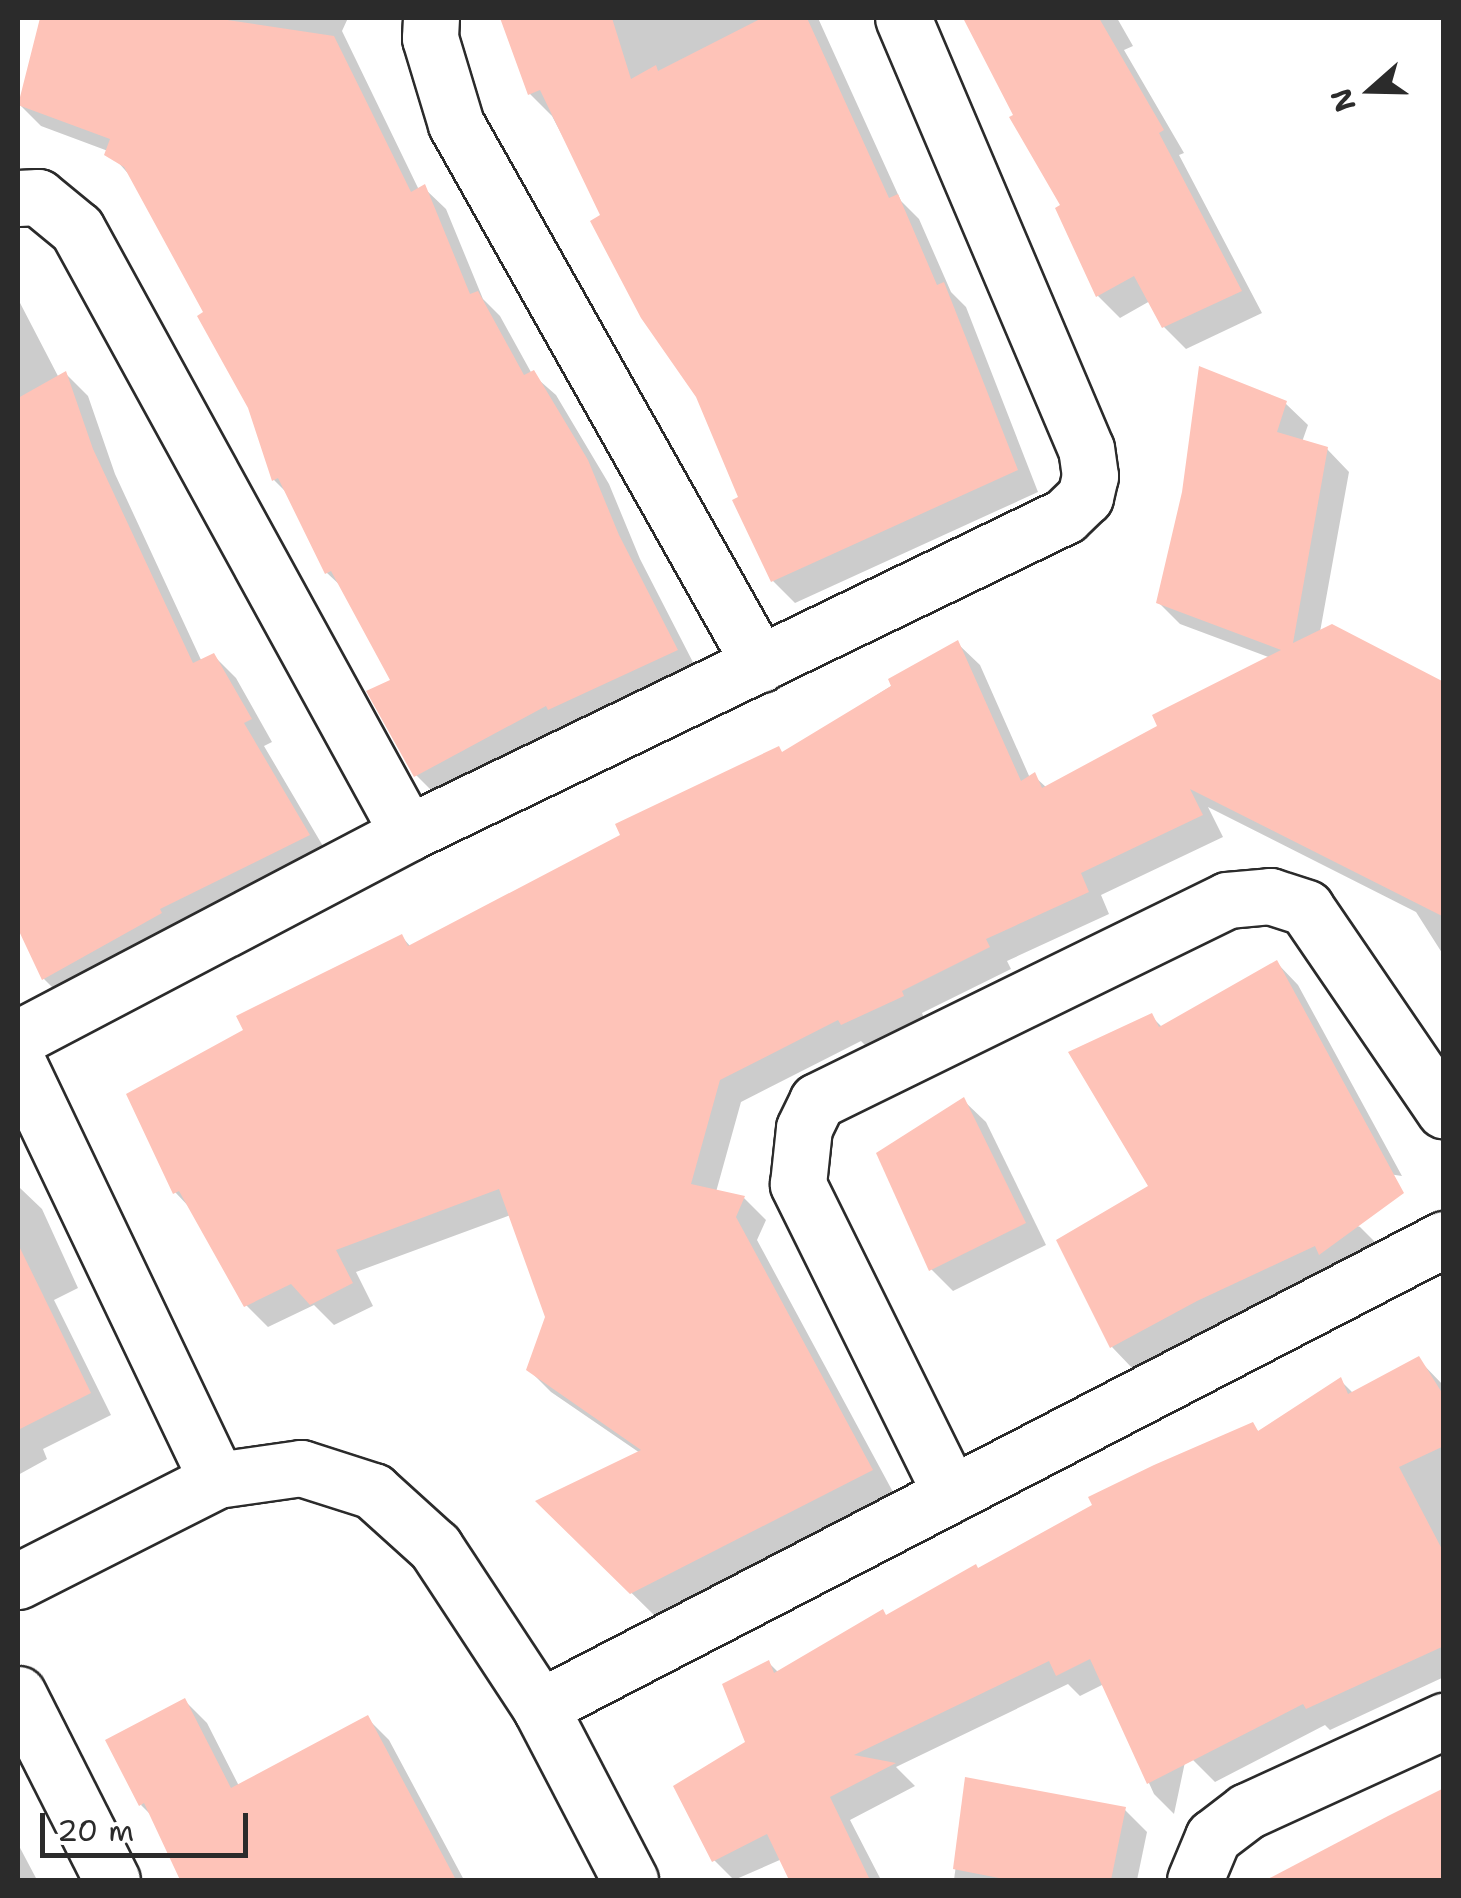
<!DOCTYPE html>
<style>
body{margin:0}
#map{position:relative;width:1461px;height:1898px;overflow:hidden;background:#fff;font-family:"Shantell Sans",sans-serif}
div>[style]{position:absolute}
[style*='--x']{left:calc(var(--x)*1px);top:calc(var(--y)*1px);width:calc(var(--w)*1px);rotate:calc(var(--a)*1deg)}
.shadow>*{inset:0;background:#0003}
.building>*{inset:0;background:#fec3b8}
.roads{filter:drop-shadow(2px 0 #2b2b2b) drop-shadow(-2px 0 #2b2b2b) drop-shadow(0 2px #2b2b2b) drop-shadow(0 -2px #2b2b2b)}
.minor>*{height:55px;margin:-27.5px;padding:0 27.5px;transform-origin:27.5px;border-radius:27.5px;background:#fff}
span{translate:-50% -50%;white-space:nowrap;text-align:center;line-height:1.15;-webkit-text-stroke:8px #fff;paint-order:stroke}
.frame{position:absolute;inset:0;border:20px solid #2b2b2b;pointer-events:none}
.north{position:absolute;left:1321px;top:40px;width:100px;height:100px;-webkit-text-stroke:8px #fff;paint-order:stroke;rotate:250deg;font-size:28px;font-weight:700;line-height:40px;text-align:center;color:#2b2b2b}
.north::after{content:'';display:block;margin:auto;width:35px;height:45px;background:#2b2b2b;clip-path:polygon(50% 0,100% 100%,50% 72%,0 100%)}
.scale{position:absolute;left:40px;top:1813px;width:208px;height:45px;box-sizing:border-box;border:5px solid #2b2b2b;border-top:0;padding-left:12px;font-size:30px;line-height:35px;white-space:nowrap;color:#2b2b2b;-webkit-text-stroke:8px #fff;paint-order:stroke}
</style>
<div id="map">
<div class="shadow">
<i style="clip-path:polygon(42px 18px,348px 18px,342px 31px,419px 190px,424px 188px,446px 209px,483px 299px,500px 316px,532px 374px,556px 395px,609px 484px,640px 559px,698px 672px,438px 797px,416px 775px,393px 681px,343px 588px,327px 573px,288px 494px,274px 480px,250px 407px,207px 313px,133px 179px,108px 151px,41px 126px,19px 104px)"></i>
<i style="clip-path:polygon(503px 18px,818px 18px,901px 201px,919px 219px,951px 292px,966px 307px,1038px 492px,795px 603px,773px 581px,699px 395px,552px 116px,530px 94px)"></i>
<i style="clip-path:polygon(965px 18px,1117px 18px,1133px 46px,1124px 50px,1184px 153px,1179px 155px,1262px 313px,1186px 349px,1164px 327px,1150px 301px,1120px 318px,1098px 296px,1064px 206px)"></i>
<i style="clip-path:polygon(18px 299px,59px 378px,66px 374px,88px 396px,115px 474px,202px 662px,214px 656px,236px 678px,272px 742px,264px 746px,330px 858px,65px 1000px,44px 979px,18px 922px)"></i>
<i style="clip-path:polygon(1285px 403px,1308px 425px,1302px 442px,1327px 449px,1349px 472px,1320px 632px,1444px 686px,1444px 956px,1416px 912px,1208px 807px,1223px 837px,1101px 895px,1109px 914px,1007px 961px,1011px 969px,922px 1013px,924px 1018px,865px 1045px,861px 1041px,741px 1102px,716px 1192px,744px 1198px,766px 1220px,757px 1240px,893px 1492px,654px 1615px,539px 1502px,640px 1453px,551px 1392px,528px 1369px,548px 1317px,511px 1215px,356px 1272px,373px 1306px,334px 1325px,314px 1305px,268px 1327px,246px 1305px,192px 1210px,175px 1192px,247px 1031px,402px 937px,411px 947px,783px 754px,958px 644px,980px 665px,1030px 778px,1034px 776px,1047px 788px,1160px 727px,1271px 658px,1180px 624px,1158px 602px)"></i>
<i style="clip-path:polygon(1277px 963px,1298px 985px,1402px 1176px,1191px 1145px,1187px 1161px,1360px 1227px,1381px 1248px,1220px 1322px,1133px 1369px,1112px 1347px,1151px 1187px,1151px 1016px,1163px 1028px)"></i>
<i style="clip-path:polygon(964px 1101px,986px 1122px,1046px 1245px,953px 1291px,931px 1269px)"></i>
<i style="clip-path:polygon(20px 1188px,42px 1209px,78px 1288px,54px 1300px,111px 1415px,43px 1449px,47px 1459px,18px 1475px)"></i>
<i style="clip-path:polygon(1418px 1359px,1444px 1386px,1444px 1677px,1330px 1730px,1325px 1725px,1215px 1782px,1193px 1760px,1188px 1748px,1174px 1814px,1154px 1794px,1104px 1684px,1080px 1696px,1068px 1684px,896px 1767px,915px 1786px,850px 1820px,881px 1880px,794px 1880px,782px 1859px,734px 1880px,714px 1860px,769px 1663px,779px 1673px,1252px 1425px,1260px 1433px,1340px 1380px,1354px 1394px)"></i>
<i style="clip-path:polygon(185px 1701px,207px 1723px,239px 1786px,367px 1718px,389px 1740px,464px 1880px,182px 1880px,154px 1818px,141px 1805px)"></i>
<i style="clip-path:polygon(967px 1780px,1125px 1810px,1147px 1832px,1137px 1880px,954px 1880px)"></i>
<i style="clip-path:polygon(1444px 1791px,1444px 1880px,1272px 1880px)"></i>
<i style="clip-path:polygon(18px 1844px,37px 1880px,18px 1880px)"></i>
</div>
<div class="building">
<i style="clip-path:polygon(40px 18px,214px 18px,334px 36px,411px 192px,425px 184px,470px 294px,478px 291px,524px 375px,534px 370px,588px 460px,619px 535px,678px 650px,548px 710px,546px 706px,414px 777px,366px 691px,390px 680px,331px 571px,325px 574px,278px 478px,272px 481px,248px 408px,197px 316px,203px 312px,124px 167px,104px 155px,110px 139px,18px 105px)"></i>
<i style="clip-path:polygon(500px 18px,612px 18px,631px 79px,656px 65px,658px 71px,762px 18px,807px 18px,889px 198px,898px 194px,937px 285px,944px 282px,1018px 470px,771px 582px,732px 500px,738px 497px,696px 397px,641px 318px,590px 221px,600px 215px,540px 90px,528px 95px)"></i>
<i style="clip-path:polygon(963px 18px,1099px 18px,1164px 130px,1159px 133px,1242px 291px,1162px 328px,1134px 276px,1096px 297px,1055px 208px,1060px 205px,1009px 117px,1013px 115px)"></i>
<i style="clip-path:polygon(1199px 366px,1287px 401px,1277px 432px,1328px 447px,1293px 643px,1332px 624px,1444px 682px,1444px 917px,1190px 789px,1203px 815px,1081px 873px,1089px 892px,986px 939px,990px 947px,902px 991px,904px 996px,841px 1025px,838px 1020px,720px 1080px,691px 1184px,745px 1196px,736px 1217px,873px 1470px,630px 1594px,535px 1501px,641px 1450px,526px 1370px,545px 1317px,499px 1189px,336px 1250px,353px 1283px,310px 1305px,291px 1284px,244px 1307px,179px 1191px,173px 1194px,126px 1094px,243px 1030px,236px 1016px,402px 934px,408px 946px,620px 835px,615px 824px,779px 746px,782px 752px,891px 686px,888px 679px,958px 640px,1021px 781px,1035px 772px,1042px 788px,1157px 726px,1152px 715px,1281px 650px,1156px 603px,1182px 492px)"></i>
<i style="clip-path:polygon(66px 371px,93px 449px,193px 663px,214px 653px,252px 719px,244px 723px,310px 835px,160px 909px,162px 913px,42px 980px,18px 929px,18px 398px)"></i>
<i style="clip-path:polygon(1277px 960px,1404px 1193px,1319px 1255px,1315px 1246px,1197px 1301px,1110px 1348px,1056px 1240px,1148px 1186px,1068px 1052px,1152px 1013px,1159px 1027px)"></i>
<i style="clip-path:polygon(964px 1097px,1026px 1223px,929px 1271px,876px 1153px)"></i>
<i style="clip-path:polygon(18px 1244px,91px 1393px,18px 1430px)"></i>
<i style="clip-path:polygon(1419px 1356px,1444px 1396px,1444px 1446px,1399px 1467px,1444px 1553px,1444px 1646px,1306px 1709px,1303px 1704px,1147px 1784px,1090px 1659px,1056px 1676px,1049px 1661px,854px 1755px,896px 1763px,830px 1797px,870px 1880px,789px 1880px,767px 1834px,712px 1862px,673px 1786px,745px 1742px,722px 1684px,769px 1660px,774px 1673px,883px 1609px,886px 1615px,976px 1564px,978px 1568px,1092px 1505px,1088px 1497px,1154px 1465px,1253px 1422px,1258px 1431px,1341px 1377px,1348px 1394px)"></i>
<i style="clip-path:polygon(185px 1698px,231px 1788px,368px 1715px,456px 1880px,180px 1880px,144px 1803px,139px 1806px,105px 1740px)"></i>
<i style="clip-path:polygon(965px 1777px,1126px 1807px,1111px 1880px,1009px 1880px,953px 1869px)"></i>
<i style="clip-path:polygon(1444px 1788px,1444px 1880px,1266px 1880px,1388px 1816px)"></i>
</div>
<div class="roads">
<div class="minor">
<i style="--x:431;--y:18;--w:20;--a:93"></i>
<i style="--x:430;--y:38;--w:90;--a:73.2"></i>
<i style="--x:456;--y:124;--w:620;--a:60.62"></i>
<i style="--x:18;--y:198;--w:20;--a:-3"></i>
<i style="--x:38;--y:197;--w:50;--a:39.4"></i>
<i style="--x:77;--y:229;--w:689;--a:61.28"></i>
<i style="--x:18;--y:1038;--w:441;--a:-27.7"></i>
<i style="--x:408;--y:833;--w:729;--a:-25.76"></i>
<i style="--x:1065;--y:516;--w:28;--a:-44"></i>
<i style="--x:1085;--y:497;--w:22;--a:-77"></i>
<i style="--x:1090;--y:476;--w:27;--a:-98"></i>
<i style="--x:1086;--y:449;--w:468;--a:-113"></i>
<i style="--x:18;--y:1063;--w:462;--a:64.5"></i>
<i style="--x:951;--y:1494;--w:346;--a:-116.3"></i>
<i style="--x:798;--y:1184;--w:56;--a:-83.9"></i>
<i style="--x:804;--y:1128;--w:30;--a:-64"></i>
<i style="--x:817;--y:1101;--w:457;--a:-26.1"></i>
<i style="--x:1227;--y:900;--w:43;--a:-5.3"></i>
<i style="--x:1270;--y:896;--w:38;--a:18"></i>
<i style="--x:1306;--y:908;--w:245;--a:55.7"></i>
<i style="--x:18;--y:1581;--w:223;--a:-26.9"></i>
<i style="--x:217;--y:1480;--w:85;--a:-8.1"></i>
<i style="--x:301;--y:1468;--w:76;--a:17.7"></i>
<i style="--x:373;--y:1491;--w:84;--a:42.1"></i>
<i style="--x:435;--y:1547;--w:191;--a:56.7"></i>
<i style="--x:540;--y:1707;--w:195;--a:62.5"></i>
<i style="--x:18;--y:1694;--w:208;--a:63.2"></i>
<i style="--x:540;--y:1707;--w:1018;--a:-27.37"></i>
<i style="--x:1195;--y:1880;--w:47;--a:-67.3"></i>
<i style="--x:1213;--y:1837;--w:43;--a:-37.4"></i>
<i style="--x:1247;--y:1811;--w:217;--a:-24.6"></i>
</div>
</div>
<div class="frame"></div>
<div class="north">N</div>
<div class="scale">20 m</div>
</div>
